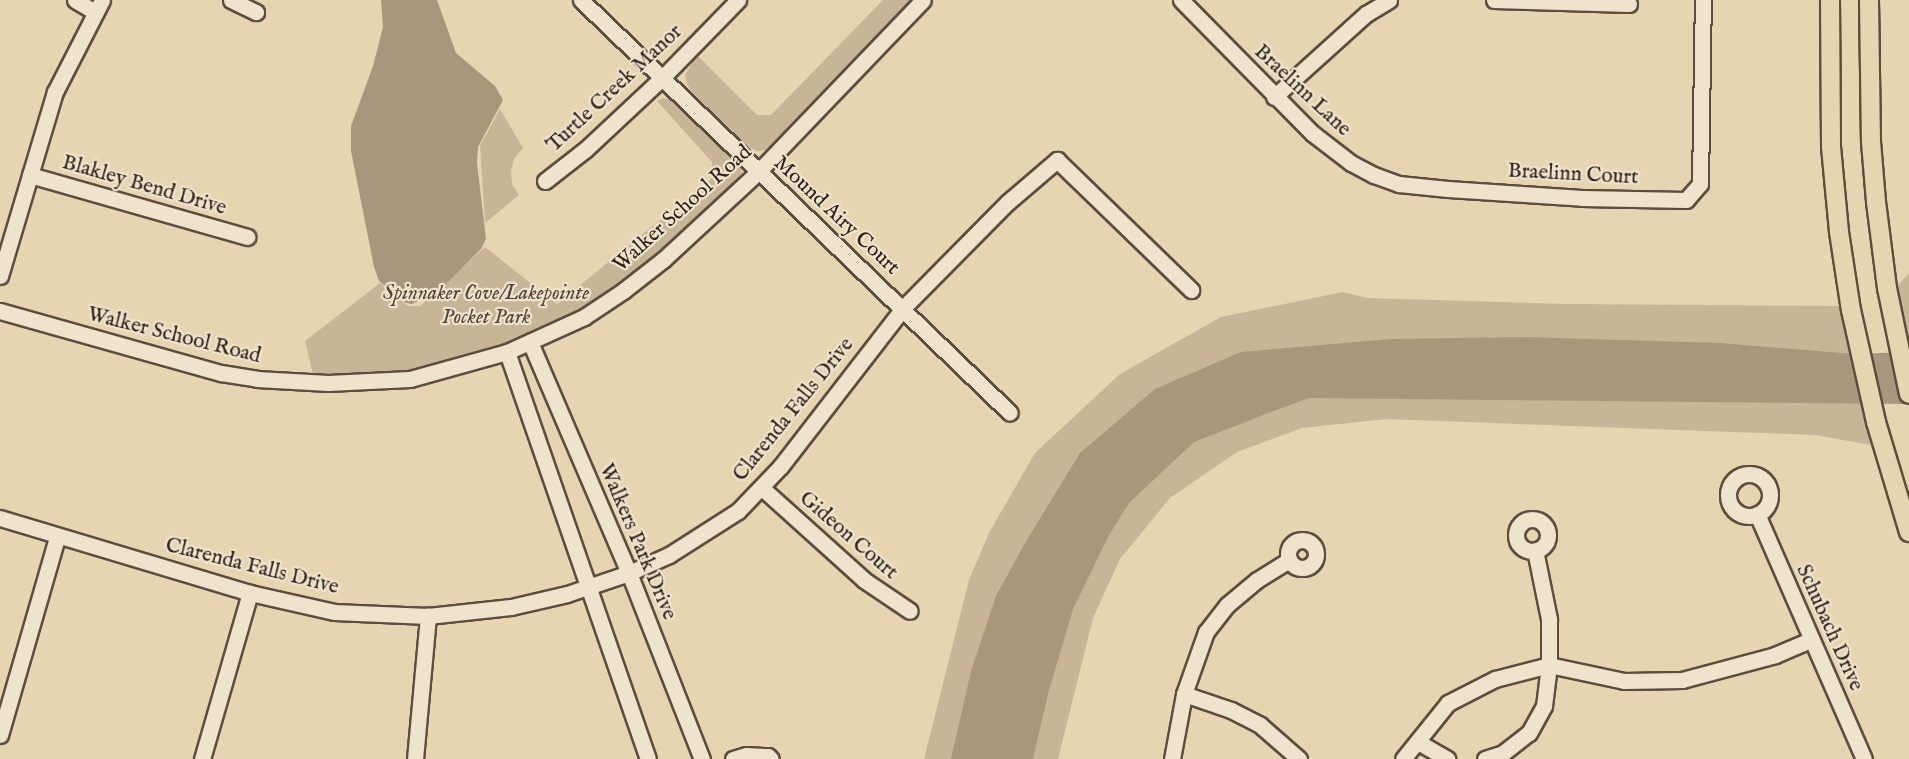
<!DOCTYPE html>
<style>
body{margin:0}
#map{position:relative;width:1909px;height:759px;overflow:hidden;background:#e7d4b1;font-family:"IM FELL English",serif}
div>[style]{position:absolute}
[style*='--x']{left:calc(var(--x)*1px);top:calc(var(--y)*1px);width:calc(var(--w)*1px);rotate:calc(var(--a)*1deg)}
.green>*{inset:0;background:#c8b597}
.water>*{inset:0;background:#a8977d}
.roads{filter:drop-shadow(2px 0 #5d4d3f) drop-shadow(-2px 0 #5d4d3f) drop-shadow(0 2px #5d4d3f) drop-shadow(0 -2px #5d4d3f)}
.minor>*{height:15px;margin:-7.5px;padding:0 7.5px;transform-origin:7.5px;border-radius:7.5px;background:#efe3cc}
.minor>.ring{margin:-7.5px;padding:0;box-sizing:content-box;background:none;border:15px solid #efe3cc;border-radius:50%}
.major>*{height:18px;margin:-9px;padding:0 9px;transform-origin:9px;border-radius:9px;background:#e7d4b1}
span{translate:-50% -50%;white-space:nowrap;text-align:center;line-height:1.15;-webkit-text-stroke:4.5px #efe3cc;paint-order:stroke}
.street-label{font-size:21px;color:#2f2019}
.park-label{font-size:21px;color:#554538;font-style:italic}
</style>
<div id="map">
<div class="green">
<i style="clip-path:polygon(883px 0,913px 0,767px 150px,757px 151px,747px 146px,692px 92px,687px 84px,685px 75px,697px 55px,757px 115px,771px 115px)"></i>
<i style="clip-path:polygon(663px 98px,675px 101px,734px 158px,740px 165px,742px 173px,739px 182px,662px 254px,570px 322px,457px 364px,392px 377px,314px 379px,305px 341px,380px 283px,408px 306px,420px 306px,485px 247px,557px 304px,712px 178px,712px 162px,657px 101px)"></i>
<i style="clip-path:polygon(500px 109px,523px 148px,514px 159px,511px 172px,512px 184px,519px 195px,485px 223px,480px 146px)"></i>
<i style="clip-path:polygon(1909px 273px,1909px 365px,1894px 290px)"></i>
<i style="clip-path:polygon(1343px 292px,1368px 298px,1566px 304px,1839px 306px,1871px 445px,1816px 435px,1386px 419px,1302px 428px,1237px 452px,1170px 498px,1120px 559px,1093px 618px,1058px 759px,924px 759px,969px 580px,989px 533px,1035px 453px,1120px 374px,1221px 317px)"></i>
</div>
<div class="water">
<i style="clip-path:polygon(381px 0,437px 0,456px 53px,495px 86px,503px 100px,478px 147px,477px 163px,486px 239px,481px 249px,441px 289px,412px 304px,406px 303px,379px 281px,374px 267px,351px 151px,351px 126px,373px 66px,383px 27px)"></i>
<i style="clip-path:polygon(1522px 337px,1720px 343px,1854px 354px,1909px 352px,1909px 404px,1309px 398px,1266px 414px,1194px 442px,1129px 503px,1109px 535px,1073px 609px,1048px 694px,1033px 759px,951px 759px,971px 671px,996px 596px,1025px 543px,1080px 453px,1155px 389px,1241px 352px,1391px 339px)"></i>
</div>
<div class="roads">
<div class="minor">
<i style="--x:75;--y:0;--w:23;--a:31"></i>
<i style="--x:231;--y:0;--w:28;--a:26"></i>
<i style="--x:581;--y:0;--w:595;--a:43.91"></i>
<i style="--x:1181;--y:0;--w:187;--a:45.4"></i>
<i style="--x:1312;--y:133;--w:49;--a:37.6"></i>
<i style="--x:1351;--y:163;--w:26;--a:28"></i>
<i style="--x:1374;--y:175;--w:27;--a:20"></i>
<i style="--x:1399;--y:184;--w:49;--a:5.8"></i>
<i style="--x:1448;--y:189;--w:134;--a:3.8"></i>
<i style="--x:1582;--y:198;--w:104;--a:1.1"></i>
<i style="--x:1686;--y:200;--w:21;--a:-49"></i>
<i style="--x:1700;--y:184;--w:184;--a:-89.1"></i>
<i style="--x:1494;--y:0;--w:135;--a:1.7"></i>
<i style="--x:1274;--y:97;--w:124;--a:-42.1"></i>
<i style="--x:1366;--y:14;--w:27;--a:-31"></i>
<i style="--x:30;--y:175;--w:226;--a:15.9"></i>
<i style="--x:545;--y:181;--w:52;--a:-38"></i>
<i style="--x:586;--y:149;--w:104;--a:-43.1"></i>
<i style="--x:662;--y:78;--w:109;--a:-45.7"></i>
<i style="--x:0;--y:276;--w:192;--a:-73.4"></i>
<i style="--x:55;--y:92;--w:103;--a:-62.9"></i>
<i style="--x:0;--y:311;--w:230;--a:15.7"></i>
<i style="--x:221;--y:373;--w:36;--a:9"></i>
<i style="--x:257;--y:379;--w:71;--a:3.2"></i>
<i style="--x:328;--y:383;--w:82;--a:-2.8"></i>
<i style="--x:410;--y:379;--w:101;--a:-15.6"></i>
<i style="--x:507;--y:352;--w:85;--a:-24.4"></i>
<i style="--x:584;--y:317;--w:47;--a:-33.7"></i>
<i style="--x:623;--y:291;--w:52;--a:-38"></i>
<i style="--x:664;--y:259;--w:128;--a:-42.8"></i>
<i style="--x:758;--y:172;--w:238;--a:-46.2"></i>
<i style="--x:530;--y:342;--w:251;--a:66.8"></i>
<i style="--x:629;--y:573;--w:200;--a:68.6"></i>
<i style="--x:507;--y:352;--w:431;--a:70.9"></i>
<i class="ring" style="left:1728px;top:474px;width:27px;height:27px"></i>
<i style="--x:762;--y:488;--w:137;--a:42"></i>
<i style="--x:864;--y:580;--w:55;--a:34"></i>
<i style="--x:1757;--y:514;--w:267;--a:66.4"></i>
<i style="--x:0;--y:518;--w:261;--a:16.7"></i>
<i style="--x:250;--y:593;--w:86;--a:12.7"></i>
<i style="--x:334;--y:612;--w:94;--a:2.4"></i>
<i style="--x:428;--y:616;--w:83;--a:-6.2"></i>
<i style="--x:511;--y:607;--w:57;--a:-13.1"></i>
<i style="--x:567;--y:594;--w:65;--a:-18.7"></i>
<i style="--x:629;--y:573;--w:44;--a:-24.2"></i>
<i style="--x:669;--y:555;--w:82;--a:-32.5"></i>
<i style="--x:738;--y:511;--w:62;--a:-46.3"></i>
<i style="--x:781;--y:466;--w:200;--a:-52.3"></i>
<i style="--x:903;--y:308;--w:149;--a:-45.3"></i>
<i style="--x:1008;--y:202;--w:65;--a:-40.6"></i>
<i style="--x:1057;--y:160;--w:187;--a:44.1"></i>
<i class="ring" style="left:1516px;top:519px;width:17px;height:17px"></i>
<i class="ring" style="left:1288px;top:540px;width:13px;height:13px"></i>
<i style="--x:1184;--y:694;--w:50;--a:18.8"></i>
<i style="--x:1231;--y:710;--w:33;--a:27"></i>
<i style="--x:1260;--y:725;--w:52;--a:41.1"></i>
<i style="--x:0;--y:735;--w:206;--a:-73.9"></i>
<i style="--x:1418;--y:742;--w:34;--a:30"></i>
<i style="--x:202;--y:759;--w:173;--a:-73.9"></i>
<i style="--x:415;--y:759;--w:144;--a:-84.8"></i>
<i style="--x:733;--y:759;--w:14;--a:-17"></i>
<i style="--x:746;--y:755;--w:22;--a:3"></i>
<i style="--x:768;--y:756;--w:4;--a:45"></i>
<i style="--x:1172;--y:759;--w:66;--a:-79.5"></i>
<i style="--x:1184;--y:694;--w:66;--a:-70.5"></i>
<i style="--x:1206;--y:632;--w:34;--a:-52"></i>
<i style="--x:1227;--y:605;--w:39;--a:-40"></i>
<i style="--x:1257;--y:580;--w:38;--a:-32"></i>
<i style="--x:1403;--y:759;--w:72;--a:-51.2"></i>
<i style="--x:1448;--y:703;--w:53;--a:-27.1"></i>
<i style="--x:1495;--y:679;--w:56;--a:-14.5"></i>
<i style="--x:1549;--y:665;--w:77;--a:12"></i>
<i style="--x:1624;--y:681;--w:58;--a:-1"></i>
<i style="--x:1682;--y:680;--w:96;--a:-15"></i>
<i style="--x:1775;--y:655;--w:38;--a:-23"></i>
<i style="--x:1485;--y:759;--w:19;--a:-18"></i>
<i style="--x:1503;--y:753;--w:33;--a:-38"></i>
<i style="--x:1529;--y:733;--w:31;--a:-61"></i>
<i style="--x:1544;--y:706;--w:41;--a:-83"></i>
<i style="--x:1549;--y:665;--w:46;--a:-90"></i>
<i style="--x:1549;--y:619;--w:70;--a:-101.5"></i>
</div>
<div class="major">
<i style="--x:1830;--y:0;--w:147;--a:89.6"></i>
<i style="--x:1831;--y:147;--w:85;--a:84.6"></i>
<i style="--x:1839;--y:232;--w:79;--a:81.3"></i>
<i style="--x:1851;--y:310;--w:115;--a:77.4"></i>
<i style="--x:1876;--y:422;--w:115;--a:73.3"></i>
<i style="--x:1869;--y:0;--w:142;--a:89.2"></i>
<i style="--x:1871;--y:142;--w:60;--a:85.2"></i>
<i style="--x:1876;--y:202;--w:87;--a:82.7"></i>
<i style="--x:1887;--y:288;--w:108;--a:78.3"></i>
</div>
</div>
<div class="street-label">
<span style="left:615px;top:89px;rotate:-43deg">Turtle Creek Manor</span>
<span style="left:1302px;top:91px;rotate:43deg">Braelinn Lane</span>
<span style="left:1573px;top:175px;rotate:3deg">Braelinn Court</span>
<span style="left:144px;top:186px;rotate:16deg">Blakley Bend Drive</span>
<span style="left:683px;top:209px;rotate:-42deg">Walker School Road</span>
<span style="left:836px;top:216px;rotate:43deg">Mound Airy Court</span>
<span style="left:174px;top:336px;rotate:14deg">Walker School Road</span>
<span style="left:794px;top:410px;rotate:-51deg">Clarenda Falls Drive</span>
<span style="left:848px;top:536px;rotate:41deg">Gideon Court</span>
<span style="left:637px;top:542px;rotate:67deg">Walkers Park Drive</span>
<span style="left:252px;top:567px;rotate:14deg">Clarenda Falls Drive</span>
<span style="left:1829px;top:628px;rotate:66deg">Schubach Drive</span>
</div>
<div class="park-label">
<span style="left:486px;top:306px">Spinnaker Cove/Lakepointe<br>Pocket Park</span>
</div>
</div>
